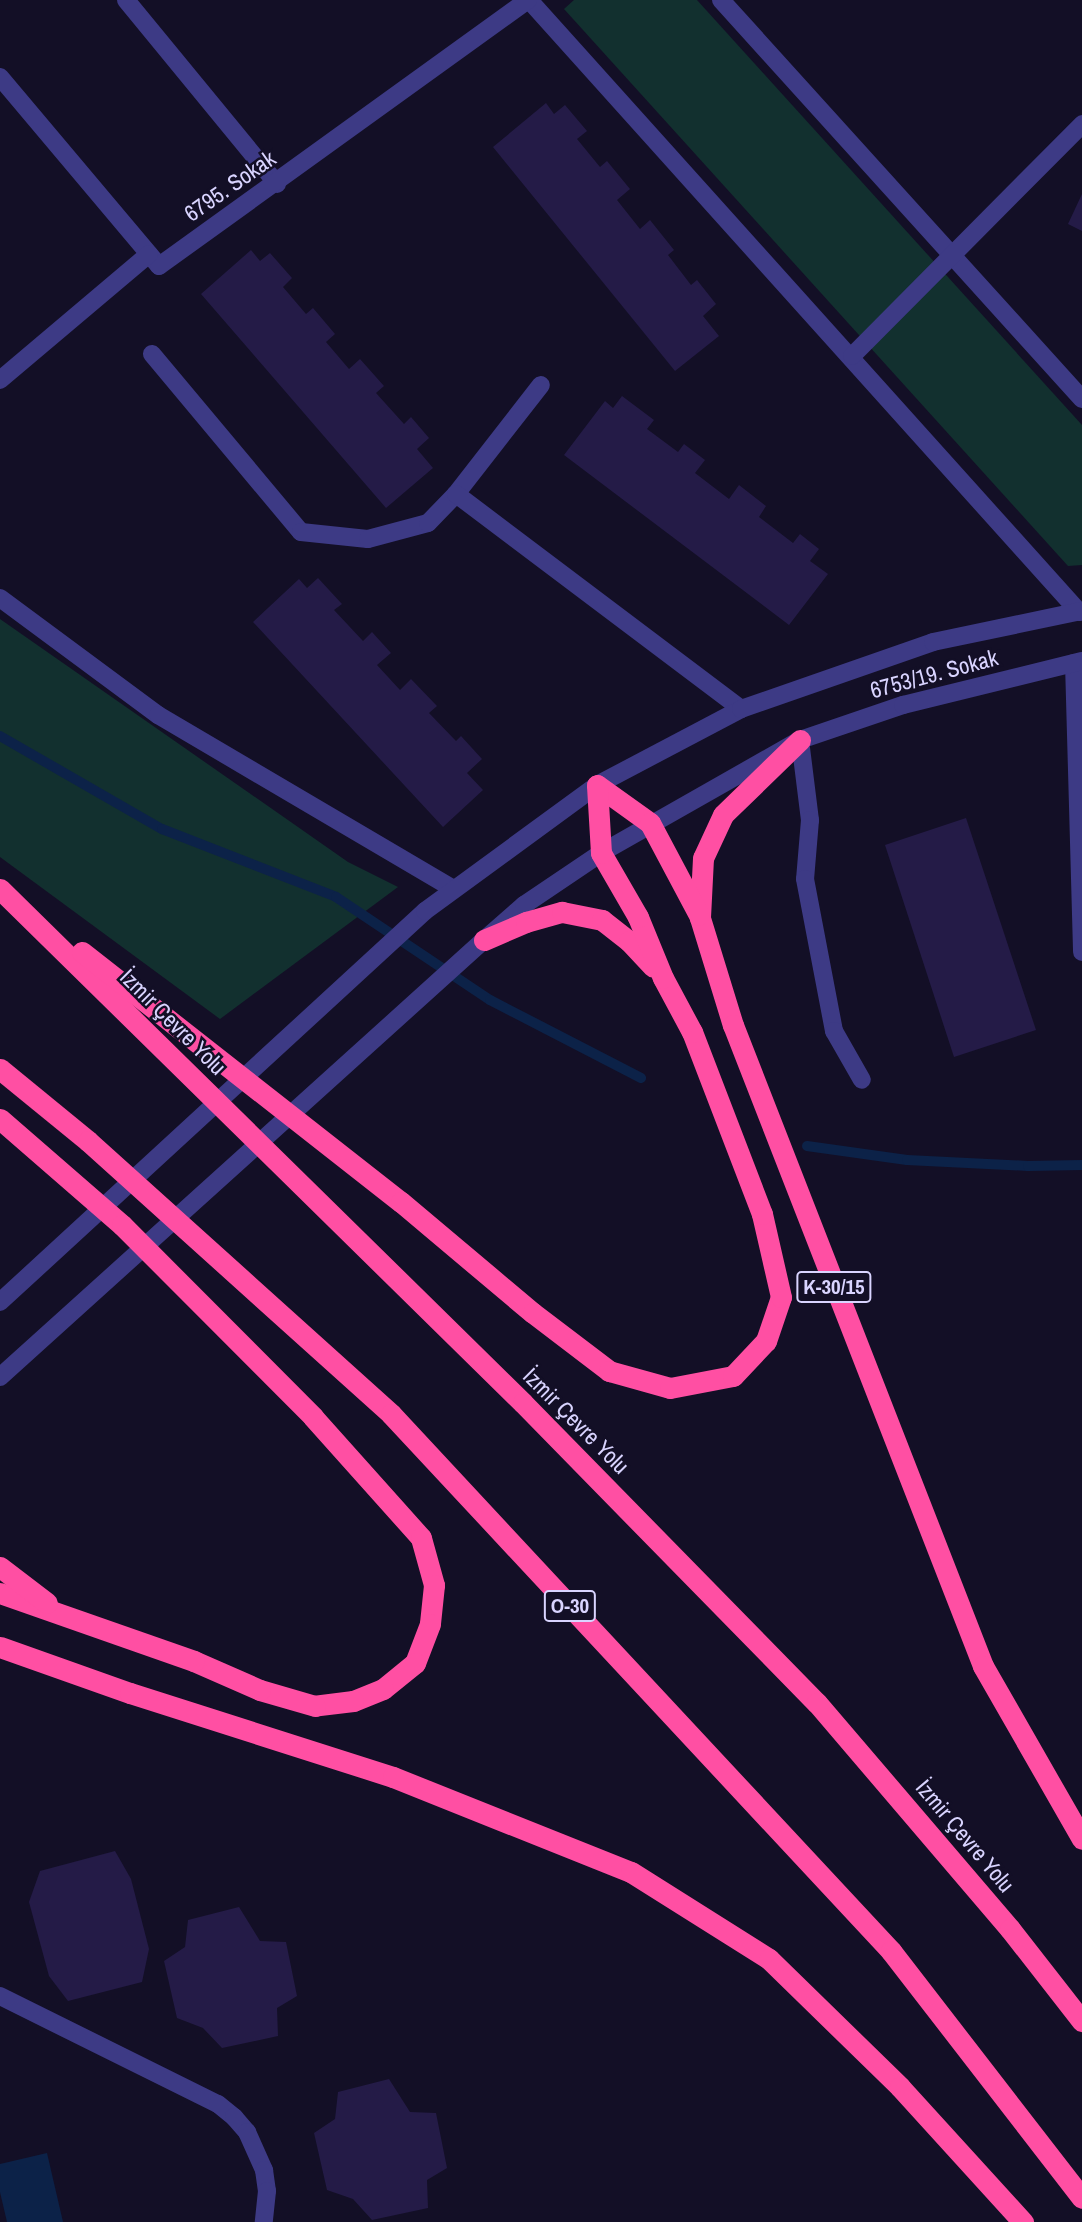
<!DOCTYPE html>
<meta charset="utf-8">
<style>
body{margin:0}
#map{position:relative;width:1082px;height:2222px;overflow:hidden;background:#130f26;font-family:"Archivo Narrow",sans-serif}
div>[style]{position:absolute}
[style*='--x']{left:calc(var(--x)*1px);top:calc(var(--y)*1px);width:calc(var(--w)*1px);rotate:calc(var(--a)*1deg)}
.green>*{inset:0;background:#12302f}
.water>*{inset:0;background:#0c2248}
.stream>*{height:10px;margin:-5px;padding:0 5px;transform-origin:5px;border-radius:5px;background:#0c2248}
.building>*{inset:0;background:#241b47}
.service>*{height:18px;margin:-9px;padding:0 9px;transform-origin:9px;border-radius:9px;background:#3d3a85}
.minor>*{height:18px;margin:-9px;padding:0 9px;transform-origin:9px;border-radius:9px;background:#3d3a85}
.tertiary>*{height:18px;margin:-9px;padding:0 9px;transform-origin:9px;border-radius:9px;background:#3d3a85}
.motorway>*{height:21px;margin:-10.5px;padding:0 10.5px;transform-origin:10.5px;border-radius:10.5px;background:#ff4fa3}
span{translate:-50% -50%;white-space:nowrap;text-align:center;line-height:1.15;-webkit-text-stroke:5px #130f26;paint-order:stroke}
.shield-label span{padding:2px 5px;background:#130f26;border:2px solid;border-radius:5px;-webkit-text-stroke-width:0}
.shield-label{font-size:21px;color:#d9d4ff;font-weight:700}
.street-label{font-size:23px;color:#d9d4ff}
</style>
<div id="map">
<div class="green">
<i style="clip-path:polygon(574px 0,697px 0,1082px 425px,1082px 565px,1068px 566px,564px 9px)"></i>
<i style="clip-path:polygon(0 619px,348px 862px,398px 887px,220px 1019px,0 857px)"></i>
</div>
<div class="water">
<i style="clip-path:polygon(47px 2153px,63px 2222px,7px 2222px,0 2192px,0 2164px)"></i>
</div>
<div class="stream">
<i style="--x:0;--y:736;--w:187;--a:29.9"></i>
<i style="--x:162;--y:829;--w:187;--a:21.3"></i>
<i style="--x:336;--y:897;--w:185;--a:33.8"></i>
<i style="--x:490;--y:1000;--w:170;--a:27.3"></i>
<i style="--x:807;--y:1146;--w:101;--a:8"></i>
<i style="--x:907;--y:1160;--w:121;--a:2.8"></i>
<i style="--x:1028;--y:1166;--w:54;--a:-1.1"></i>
</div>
<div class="building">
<i style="clip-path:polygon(546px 103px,554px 114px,565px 105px,587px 131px,577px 139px,600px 167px,607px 161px,630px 189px,617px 200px,640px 229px,650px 220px,674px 250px,668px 255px,691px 285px,697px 280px,716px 304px,703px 316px,719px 336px,675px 371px,493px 147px)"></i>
<i style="clip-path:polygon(1082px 194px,1082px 231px,1068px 224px)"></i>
<i style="clip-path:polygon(251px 250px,260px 261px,270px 253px,292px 278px,283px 287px,306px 314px,313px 308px,335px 334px,326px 342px,349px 369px,360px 359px,384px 386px,376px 393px,404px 424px,411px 417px,429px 438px,417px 449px,433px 468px,386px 508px,201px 294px)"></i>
<i style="clip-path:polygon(622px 396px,654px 420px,647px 429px,678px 452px,684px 444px,705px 460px,695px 473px,729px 499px,739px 485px,766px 506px,759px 517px,793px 543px,800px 534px,819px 549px,810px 561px,828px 574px,789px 625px,564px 455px,605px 401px,613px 408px)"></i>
<i style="clip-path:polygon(318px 578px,342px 604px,334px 610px,363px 641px,372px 632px,391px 653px,377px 665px,400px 690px,411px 679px,437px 706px,429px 713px,456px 741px,461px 736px,482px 759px,467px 773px,483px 790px,443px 827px,253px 622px,299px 579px,307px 588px)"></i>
<i style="clip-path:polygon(966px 818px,1036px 1030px,954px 1057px,885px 845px)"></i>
<i style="clip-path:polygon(115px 1851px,131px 1879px,149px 1949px,142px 1982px,68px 2001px,49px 1976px,29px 1902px,40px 1871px)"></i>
<i style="clip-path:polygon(239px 1907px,260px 1941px,286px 1942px,297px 1996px,277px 2008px,278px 2036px,222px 2048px,203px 2028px,177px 2018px,164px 1961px,185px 1947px,188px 1920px)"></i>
<i style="clip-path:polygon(389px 2079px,410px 2112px,436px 2113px,447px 2168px,427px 2180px,428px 2208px,372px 2220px,353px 2199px,327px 2190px,314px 2133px,335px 2119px,338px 2092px)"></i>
</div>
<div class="service">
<i style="--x:126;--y:0;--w:238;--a:50.6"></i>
<i style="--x:529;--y:0;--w:823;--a:48.05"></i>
<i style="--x:721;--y:0;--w:538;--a:47.86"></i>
<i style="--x:152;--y:354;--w:232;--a:50.1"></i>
<i style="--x:301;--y:532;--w:67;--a:6"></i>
<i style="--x:368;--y:539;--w:62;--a:-14.9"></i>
<i style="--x:428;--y:523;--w:40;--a:-46"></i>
<i style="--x:456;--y:494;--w:138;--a:-52.1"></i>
<i style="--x:852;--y:356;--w:327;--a:-45.2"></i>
<i style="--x:456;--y:494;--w:357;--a:37"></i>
<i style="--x:1074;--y:663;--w:289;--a:88.4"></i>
<i style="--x:800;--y:740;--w:81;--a:82.9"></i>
<i style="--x:810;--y:820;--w:59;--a:94.8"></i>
<i style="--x:805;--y:879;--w:155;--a:79.2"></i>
<i style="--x:834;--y:1031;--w:56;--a:60.3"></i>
<i style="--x:0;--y:1996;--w:243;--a:26.4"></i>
<i style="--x:218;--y:2104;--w:21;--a:39"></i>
<i style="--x:234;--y:2117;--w:20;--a:49"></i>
<i style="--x:247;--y:2132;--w:42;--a:65.9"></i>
<i style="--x:264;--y:2170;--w:21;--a:82"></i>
<i style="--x:267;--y:2191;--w:31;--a:96"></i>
</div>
<div class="minor">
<i style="--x:0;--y:77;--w:247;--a:49.9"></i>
<i style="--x:159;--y:266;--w:455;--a:-35.8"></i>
<i style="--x:0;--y:380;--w:195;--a:-40.2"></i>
<i style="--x:0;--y:598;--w:197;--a:36.5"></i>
<i style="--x:158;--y:715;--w:342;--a:30.5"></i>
</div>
<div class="tertiary">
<i style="--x:0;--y:1302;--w:577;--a:-42.61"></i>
<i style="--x:425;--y:911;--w:213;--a:-36.2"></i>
<i style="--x:597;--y:785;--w:163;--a:-27.8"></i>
<i style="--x:741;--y:709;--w:203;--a:-19.2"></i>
<i style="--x:933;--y:642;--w:152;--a:-11.8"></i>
<i style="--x:0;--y:1377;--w:652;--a:-42.08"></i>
<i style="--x:484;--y:940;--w:53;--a:-41.2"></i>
<i style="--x:524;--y:905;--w:93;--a:-34"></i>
<i style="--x:601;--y:853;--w:229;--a:-29.6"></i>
<i style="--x:800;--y:740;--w:109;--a:-18.8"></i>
<i style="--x:903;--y:705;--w:184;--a:-13.8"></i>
</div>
<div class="motorway">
<i style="--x:800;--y:740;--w:107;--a:135.8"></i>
<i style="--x:723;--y:815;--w:47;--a:114.9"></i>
<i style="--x:703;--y:858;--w:60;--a:92.9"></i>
<i style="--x:700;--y:918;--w:112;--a:72.9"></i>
<i style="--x:733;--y:1025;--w:688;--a:68.69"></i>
<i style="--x:983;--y:1666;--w:199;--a:60.2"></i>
<i style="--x:597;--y:785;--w:65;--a:35.6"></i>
<i style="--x:650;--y:823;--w:104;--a:62"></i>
<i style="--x:0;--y:889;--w:733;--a:44.5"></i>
<i style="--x:523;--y:1403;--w:420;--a:45.6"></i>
<i style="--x:817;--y:1703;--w:297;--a:49.5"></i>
<i style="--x:1010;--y:1929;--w:117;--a:52"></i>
<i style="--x:484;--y:940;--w:46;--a:-23.2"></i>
<i style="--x:526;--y:922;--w:37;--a:-16"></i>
<i style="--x:562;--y:912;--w:41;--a:11.3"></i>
<i style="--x:602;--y:920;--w:34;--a:38"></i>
<i style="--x:629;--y:941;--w:35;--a:47"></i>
<i style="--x:82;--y:952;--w:405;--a:38.1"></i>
<i style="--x:401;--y:1202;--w:172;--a:40.1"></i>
<i style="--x:533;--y:1313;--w:96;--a:37.3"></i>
<i style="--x:609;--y:1371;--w:63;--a:15.6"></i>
<i style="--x:670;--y:1388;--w:64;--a:-10.8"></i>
<i style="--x:733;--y:1376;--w:48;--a:-46.7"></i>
<i style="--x:766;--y:1341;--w:46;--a:-71.2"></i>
<i style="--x:781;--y:1297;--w:85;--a:-102.9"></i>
<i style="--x:762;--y:1214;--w:195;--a:-111"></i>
<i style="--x:692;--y:1032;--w:61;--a:-118.2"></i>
<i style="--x:663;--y:978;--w:66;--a:-112.3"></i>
<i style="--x:638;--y:917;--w:74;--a:-120"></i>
<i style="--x:601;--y:853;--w:68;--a:-93.4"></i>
<i style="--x:0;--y:1069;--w:114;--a:39.3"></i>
<i style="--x:88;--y:1141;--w:408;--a:42"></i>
<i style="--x:391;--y:1414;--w:734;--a:47.04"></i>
<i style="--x:891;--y:1951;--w:312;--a:52.3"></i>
<i style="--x:0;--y:1119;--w:162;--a:41"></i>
<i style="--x:122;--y:1225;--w:271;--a:45.1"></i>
<i style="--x:313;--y:1417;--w:162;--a:48.2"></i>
<i style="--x:421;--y:1538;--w:49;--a:74.5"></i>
<i style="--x:434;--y:1585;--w:39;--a:96"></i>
<i style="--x:430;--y:1624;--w:42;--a:111"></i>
<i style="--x:415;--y:1663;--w:41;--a:140.9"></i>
<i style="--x:383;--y:1689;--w:32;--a:158"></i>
<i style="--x:353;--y:1701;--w:38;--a:173"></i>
<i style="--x:315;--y:1706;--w:57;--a:-163.8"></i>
<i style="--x:260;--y:1690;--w:72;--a:-156.3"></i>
<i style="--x:194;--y:1661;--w:206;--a:-160.7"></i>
<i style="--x:0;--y:1567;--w:59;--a:37.5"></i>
<i style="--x:0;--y:1647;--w:138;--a:19.5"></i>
<i style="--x:130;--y:1693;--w:276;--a:17.7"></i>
<i style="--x:393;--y:1777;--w:256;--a:21.8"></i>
<i style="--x:631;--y:1872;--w:163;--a:32.2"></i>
<i style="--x:769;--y:1959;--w:183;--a:44.3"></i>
<i style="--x:900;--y:2087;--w:183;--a:47.7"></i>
</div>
<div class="shield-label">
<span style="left:834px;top:1287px">K-30/15</span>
<span style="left:570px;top:1606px">O-30</span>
</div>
<div class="street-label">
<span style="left:230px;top:186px;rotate:-35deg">6795. Sokak</span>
<span style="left:934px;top:674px;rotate:-15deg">6753/19. Sokak</span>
<span style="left:173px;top:1022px;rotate:45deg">İzmir Çevre Yolu</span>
<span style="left:576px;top:1421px;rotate:45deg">İzmir Çevre Yolu</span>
<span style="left:965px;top:1836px;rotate:50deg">İzmir Çevre Yolu</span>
</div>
</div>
